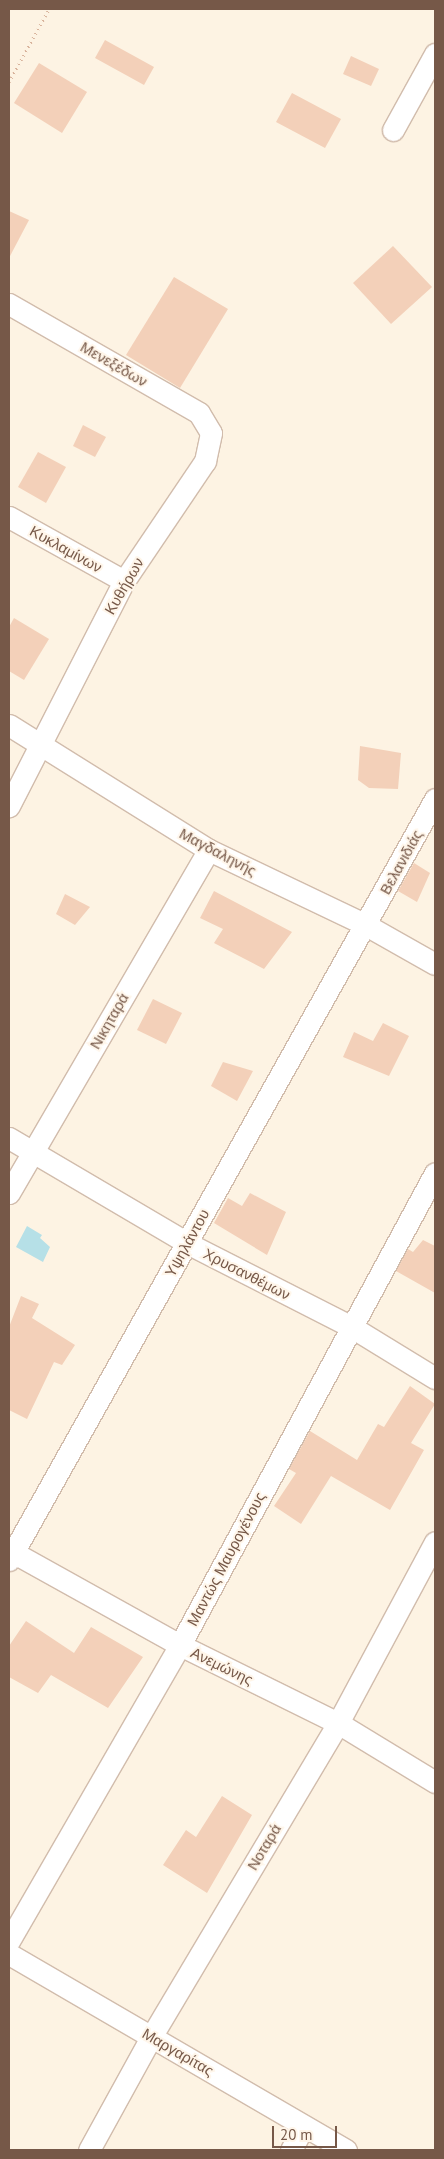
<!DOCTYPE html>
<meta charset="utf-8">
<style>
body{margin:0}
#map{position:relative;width:444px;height:2159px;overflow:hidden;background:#fdf3e3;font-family:"PT Sans",sans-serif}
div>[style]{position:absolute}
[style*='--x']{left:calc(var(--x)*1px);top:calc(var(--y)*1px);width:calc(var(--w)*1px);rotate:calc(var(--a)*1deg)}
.water>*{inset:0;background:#b6e0e7}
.building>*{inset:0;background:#f3d0b9}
.path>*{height:3px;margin-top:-1.5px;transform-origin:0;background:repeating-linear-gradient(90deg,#d8b39c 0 1px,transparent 0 5px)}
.roads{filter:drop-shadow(1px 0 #d1bcac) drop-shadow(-1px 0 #d1bcac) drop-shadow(0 1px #d1bcac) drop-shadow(0 -1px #d1bcac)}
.minor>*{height:21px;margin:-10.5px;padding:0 10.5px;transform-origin:10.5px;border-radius:10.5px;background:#fff}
span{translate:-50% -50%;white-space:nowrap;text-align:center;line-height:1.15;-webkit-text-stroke:4px #fff6ea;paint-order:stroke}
.street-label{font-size:15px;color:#765848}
.frame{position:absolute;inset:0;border:10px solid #765848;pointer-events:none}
.scale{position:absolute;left:272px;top:2126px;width:65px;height:22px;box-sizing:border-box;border:2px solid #765848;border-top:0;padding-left:6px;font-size:15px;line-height:18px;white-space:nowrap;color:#765848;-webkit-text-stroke:4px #fff6ea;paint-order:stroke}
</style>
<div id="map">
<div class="water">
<i style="clip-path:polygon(27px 1226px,42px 1235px,40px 1238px,50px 1247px,43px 1262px,16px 1247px)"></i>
</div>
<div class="building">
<i style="clip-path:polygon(105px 40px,154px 67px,144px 85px,95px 58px)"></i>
<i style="clip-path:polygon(351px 56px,379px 69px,371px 86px,343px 74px)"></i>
<i style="clip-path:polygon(39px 63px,87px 92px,62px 133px,14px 103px)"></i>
<i style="clip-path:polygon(292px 93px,341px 119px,325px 148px,276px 122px)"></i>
<i style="clip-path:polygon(9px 211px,29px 220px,9px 258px)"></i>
<i style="clip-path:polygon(393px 246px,432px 287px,391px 324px,353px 283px)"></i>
<i style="clip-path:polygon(174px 277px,228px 309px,180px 388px,126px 355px)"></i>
<i style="clip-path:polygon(83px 425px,106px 437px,95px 457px,73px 446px)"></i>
<i style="clip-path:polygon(38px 452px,66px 467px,46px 503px,18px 487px)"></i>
<i style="clip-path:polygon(14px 618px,49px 639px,24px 680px,9px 671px,9px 627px)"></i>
<i style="clip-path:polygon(360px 746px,401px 753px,398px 789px,369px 788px,358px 780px)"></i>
<i style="clip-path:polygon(414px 863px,430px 873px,417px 902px,398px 891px)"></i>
<i style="clip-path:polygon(214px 891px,292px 932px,264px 969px,214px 943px,223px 929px,200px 918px)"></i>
<i style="clip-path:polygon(65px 894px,90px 907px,75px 925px,56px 914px)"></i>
<i style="clip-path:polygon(153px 999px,182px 1013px,166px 1044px,137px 1030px)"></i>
<i style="clip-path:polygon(383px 1023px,409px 1036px,389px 1076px,343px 1057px,354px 1032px,373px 1041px)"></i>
<i style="clip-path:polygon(223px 1062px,253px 1071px,237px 1101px,211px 1086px)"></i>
<i style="clip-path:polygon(250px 1193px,286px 1212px,267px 1255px,214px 1223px,228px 1198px,242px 1206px)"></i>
<i style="clip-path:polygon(423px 1240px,435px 1246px,435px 1293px,396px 1271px,408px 1249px,413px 1252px)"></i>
<i style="clip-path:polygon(21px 1296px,39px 1304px,32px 1318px,75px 1345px,62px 1365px,54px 1362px,27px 1419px,9px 1410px,9px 1327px)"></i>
<i style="clip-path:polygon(410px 1386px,435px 1404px,411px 1443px,424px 1450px,390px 1510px,331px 1476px,301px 1524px,274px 1506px,296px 1473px,289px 1469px,310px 1431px,357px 1460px,378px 1424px,384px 1427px)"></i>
<i style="clip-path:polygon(26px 1621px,74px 1653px,91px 1627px,143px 1657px,108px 1708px,51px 1675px,38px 1693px,9px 1677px,9px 1646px)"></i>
<i style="clip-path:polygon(222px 1796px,252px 1815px,207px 1893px,163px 1865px,186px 1830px,196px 1837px)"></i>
</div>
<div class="path">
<i style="--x:9;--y:82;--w:83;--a:-61.3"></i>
</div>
<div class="roads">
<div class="minor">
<i style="--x:393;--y:130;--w:87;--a:-61.1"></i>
<i style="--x:9;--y:304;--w:219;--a:29.8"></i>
<i style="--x:199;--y:413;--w:23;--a:59"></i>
<i style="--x:211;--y:433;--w:29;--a:102"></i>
<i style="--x:205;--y:461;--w:145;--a:124"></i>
<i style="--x:124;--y:581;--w:253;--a:117.1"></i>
<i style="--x:9;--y:517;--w:132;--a:29.1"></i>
<i style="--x:9;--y:725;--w:236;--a:32"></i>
<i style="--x:209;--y:850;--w:174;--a:25.5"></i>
<i style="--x:366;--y:925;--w:79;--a:29.5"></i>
<i style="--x:9;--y:1138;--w:207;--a:30.5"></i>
<i style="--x:187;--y:1243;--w:183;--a:27"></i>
<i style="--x:350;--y:1326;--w:100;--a:31.5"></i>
<i style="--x:9;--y:1193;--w:397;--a:-59.8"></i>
<i style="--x:9;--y:1550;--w:196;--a:29.1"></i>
<i style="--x:180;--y:1645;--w:176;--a:26.3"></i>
<i style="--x:338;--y:1723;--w:114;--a:31.3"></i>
<i style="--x:9;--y:1560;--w:872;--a:-60.76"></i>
<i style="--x:9;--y:1941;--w:342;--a:-60"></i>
<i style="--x:180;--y:1645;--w:536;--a:-61.62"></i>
<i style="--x:9;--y:1954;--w:390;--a:30.2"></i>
<i style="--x:89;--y:2150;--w:129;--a:-61.2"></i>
<i style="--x:151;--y:2037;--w:365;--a:-59.2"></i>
<i style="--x:338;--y:1723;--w:205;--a:-61.8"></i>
<i style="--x:291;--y:2150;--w:27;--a:-62"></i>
</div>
</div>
<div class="street-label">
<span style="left:114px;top:364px;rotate:30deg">Μενεξέδων</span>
<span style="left:66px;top:549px;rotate:29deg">Κυκλαμίνων</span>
<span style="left:124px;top:586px;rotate:-60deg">Κυθήρων</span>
<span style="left:218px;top:852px;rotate:28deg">Μαγδαληνής</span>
<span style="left:401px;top:862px;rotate:-61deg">Βελανιδιάς</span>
<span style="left:109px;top:1021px;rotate:-60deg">Νικηταρά</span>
<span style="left:187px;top:1243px;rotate:-61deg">Υψηλάντου</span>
<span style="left:247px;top:1274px;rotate:27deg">Χρυσανθέμων</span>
<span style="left:226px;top:1559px;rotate:-62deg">Μαντώς Μαυρογένους</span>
<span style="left:222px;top:1666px;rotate:26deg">Ανεμώνης</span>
<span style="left:264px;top:1847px;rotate:-59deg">Νοταρά</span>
<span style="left:178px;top:2052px;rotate:30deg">Μαργαρίτας</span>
</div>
<div class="frame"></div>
<div class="scale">20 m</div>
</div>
